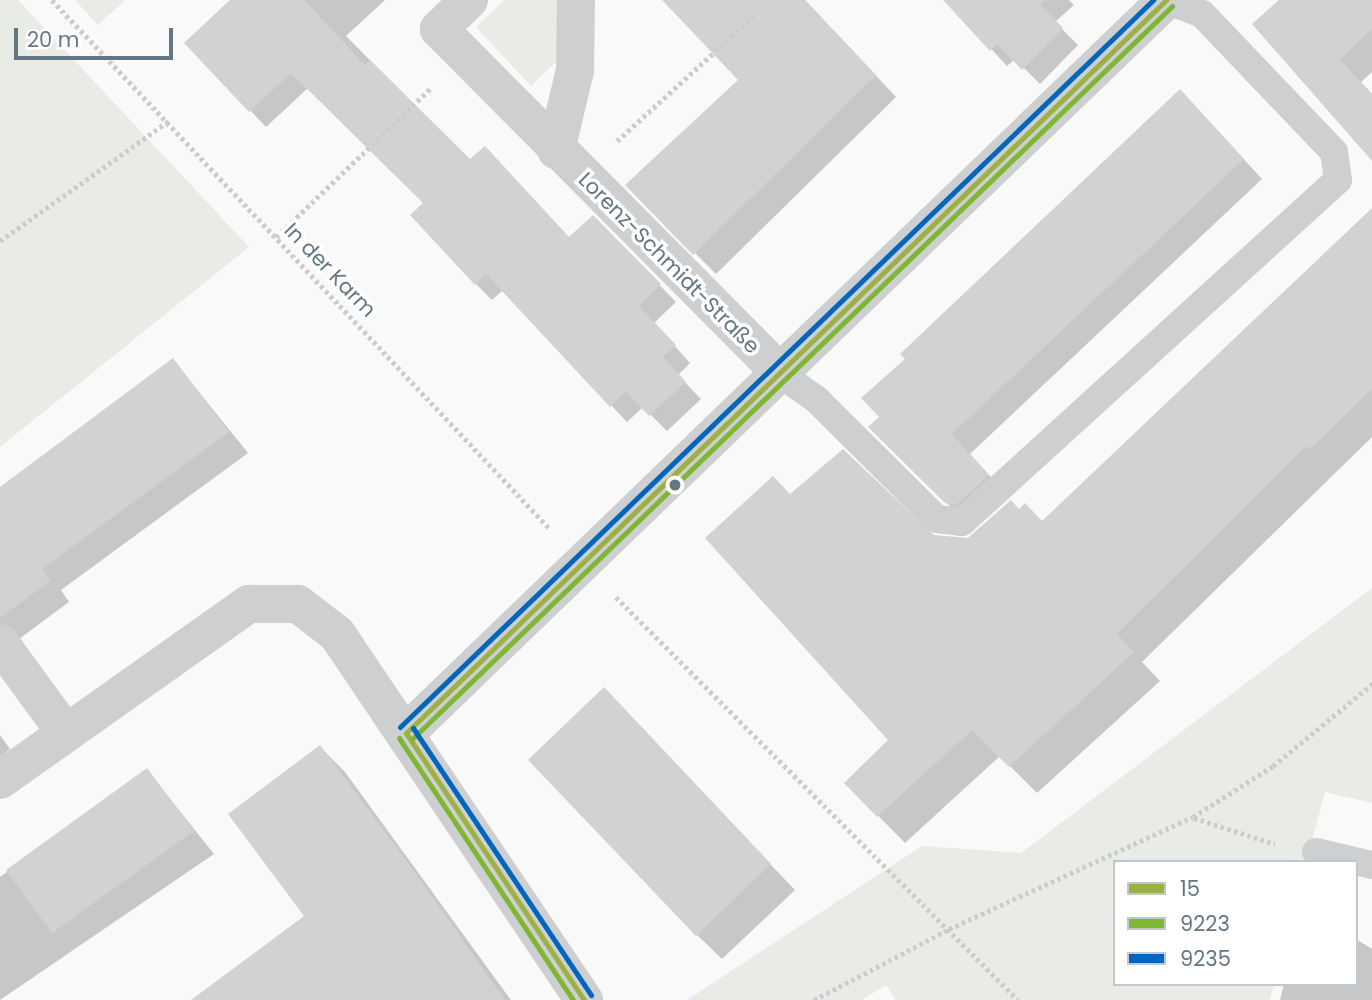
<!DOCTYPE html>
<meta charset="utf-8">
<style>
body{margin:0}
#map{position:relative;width:1372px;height:1000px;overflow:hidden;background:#f9f9f9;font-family:Poppins,sans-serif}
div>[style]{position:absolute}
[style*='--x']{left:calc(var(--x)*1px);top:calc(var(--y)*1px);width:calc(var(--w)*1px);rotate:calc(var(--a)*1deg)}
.green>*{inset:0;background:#e8ebe6}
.shadow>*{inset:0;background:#0003}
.building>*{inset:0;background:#d0d2d3}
.path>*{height:4.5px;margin-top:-2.25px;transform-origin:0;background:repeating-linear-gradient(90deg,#cbcccd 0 3.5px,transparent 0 7px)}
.lane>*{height:28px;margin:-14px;padding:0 14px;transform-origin:14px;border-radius:14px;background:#cecfd0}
.street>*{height:38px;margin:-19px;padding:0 19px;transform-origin:19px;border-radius:19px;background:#cecfd0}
.bus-1>*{height:5px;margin:-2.5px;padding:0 2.5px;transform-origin:2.5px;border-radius:2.5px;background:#9bb045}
.bus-2>*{height:5px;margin:-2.5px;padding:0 2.5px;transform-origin:2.5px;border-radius:2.5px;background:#7fb734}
.bus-3>*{height:5px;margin:-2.5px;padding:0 2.5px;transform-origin:2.5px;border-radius:2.5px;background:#0065bd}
.dots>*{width:19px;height:19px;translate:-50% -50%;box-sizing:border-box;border:4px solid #fff;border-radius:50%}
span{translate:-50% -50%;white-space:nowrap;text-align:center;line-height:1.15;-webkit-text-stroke:7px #fff;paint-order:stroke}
.street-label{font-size:21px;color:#657683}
.legend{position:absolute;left:1113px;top:860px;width:245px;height:126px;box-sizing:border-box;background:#fff;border:2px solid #c1c8cd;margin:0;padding:9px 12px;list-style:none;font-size:21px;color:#657683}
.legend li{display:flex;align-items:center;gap:14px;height:35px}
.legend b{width:35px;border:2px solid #c1c8cd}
.scale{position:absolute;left:14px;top:28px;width:159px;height:32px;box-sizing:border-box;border:4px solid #657683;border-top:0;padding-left:9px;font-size:21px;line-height:24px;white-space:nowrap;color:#657683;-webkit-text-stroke:5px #fff;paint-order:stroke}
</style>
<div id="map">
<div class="green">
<i style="clip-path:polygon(0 0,18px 0,249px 247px,0 447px)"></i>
<i style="clip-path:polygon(75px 0,125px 0,98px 25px)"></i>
<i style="clip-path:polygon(504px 0,564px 0,561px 57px,531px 86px,476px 27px)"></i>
<i style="clip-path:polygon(1372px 588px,1372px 803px,1325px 792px,1306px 862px,1115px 862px,1115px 984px,1274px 984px,1270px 1000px,896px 1000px,886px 985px,862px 1000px,687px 1000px,922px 846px,1021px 853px)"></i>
</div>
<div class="shadow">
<i style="clip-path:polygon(233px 0,385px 0,346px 36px,470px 161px,570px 238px,593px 217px,676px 302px,654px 323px,690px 363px,678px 375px,701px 399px,667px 431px,643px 407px,627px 422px,503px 290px,492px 300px,476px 284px,425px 203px,308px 88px,266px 127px,186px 43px)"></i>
<i style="clip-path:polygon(665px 0,805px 0,896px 97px,716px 274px,627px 185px,741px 80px)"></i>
<i style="clip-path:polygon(946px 0,1069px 0,1074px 5px,1055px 22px,1078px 45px,1040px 84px,1015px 59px,1007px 66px)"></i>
<i style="clip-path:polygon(1279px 0,1372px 0,1372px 72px,1361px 82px,1372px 94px,1372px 144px,1254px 24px)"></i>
<i style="clip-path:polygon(1199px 111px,1262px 179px,970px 454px,1007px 495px,966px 522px,870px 427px)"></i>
<i style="clip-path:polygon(1372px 216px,1372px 437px,1142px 662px,1160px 681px,1037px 793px,1000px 756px,905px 843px,846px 783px,891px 740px,790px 496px,933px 537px,968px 539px,1020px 511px,1042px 523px)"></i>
<i style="clip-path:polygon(173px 360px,248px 453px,61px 590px,69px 602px,0 653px,0 489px)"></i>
<i style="clip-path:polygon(628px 715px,795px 890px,722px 959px,697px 935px)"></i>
<i style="clip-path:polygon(0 735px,10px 749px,0 757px)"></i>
<i style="clip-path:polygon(320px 747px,345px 772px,511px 1000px,194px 1000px,307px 917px)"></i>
<i style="clip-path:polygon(147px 770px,214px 854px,0 1000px,0 877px)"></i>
<i style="clip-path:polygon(1356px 939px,1372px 949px,1372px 1000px,1280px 1000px,1284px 984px,1356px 984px)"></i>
</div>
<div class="building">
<i style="clip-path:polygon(230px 0,304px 0,365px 65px,370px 60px,470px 159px,485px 146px,569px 237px,593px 215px,661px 284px,639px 306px,676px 345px,663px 357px,686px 382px,649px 416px,626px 391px,610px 407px,486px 274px,475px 285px,410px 215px,423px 203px,291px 73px,249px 112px,184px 43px)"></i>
<i style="clip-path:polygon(662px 0,805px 0,876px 75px,693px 255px,625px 185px,738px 80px)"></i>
<i style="clip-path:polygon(943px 0,1046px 0,1040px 5px,1063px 28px,1022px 70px,997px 44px,990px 51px)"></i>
<i style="clip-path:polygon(1279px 0,1372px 0,1372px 29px,1340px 59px,1372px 95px,1372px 161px,1252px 24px)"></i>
<i style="clip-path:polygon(1180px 89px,1244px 159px,952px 434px,989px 475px,956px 505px,945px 503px,868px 427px,879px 417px,861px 398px,905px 359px,900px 354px)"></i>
<i style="clip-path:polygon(1372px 208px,1372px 389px,1310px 449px,1306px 446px,1117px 634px,1134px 652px,1009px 767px,972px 730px,877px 817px,844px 783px,888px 740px,705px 538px,773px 476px,790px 494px,843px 449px,934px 535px,968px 538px,1011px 500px,1019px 509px,1025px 503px,1042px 521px)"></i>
<i style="clip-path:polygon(173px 358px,229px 432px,42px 569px,50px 581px,0 618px,0 487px)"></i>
<i style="clip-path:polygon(604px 687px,771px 864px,696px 936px,528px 760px)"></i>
<i style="clip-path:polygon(320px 745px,406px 860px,505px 1000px,191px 1000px,304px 916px,228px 814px)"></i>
<i style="clip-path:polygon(147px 768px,194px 831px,52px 933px,6px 870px)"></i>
</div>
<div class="path">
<i style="--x:52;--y:0;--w:725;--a:46.73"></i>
<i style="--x:617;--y:141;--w:188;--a:-42.4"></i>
<i style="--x:276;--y:237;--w:216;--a:-43.9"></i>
<i style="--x:0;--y:241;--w:207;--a:-35.4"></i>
<i style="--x:616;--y:597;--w:569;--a:45.07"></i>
<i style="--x:1194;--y:818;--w:85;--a:17.8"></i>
<i style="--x:814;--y:1000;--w:153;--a:-27.7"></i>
<i style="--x:949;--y:929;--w:268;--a:-24.7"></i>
<i style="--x:1193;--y:817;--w:95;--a:-32.5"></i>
<i style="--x:1273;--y:766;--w:129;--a:-39.6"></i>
</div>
<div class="lane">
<i style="--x:782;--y:375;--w:43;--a:35.5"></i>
<i style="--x:817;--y:400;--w:169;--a:44.8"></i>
<i style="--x:937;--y:519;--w:25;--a:7"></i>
<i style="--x:962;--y:522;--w:508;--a:-42.29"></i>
<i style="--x:1338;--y:180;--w:28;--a:-98"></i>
<i style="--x:1334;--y:152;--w:191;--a:-133.7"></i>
<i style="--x:1202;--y:14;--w:39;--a:-159"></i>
<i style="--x:1316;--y:852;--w:57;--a:13.1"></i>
</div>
<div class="street">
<i style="--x:469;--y:0;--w:42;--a:136"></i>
<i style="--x:439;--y:29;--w:487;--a:45.2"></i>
<i style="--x:556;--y:150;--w:82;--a:-76.6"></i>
<i style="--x:575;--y:70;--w:70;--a:-89.2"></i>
<i style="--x:0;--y:643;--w:110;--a:53.9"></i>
<i style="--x:406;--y:733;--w:1056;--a:-43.96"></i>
<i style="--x:0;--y:780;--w:305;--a:-35.3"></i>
<i style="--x:249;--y:604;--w:49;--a:0"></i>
<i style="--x:298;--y:604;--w:49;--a:37.6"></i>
<i style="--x:337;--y:634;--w:442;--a:56"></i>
</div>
<div class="bus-1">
<i style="--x:406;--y:733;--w:1056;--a:-43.96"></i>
<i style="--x:406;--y:733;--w:321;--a:56.3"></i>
</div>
<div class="bus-2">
<i style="--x:399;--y:738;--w:315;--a:56.4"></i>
<i style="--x:412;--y:739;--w:1056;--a:-43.96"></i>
</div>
<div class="bus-3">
<i style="--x:400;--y:727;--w:1047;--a:-43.99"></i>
<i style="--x:413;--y:728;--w:321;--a:56.3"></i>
</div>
<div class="dots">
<i style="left:675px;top:485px;background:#657683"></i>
</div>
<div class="street-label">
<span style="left:669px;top:263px;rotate:45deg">Lorenz-Schmidt-Straße</span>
<span style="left:330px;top:270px;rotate:46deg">In der Karm</span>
</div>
<ul class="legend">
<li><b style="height:9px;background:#9bb045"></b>15</li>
<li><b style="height:9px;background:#7fb734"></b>9223</li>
<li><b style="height:9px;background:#0065bd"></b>9235</li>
</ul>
<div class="scale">20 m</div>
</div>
